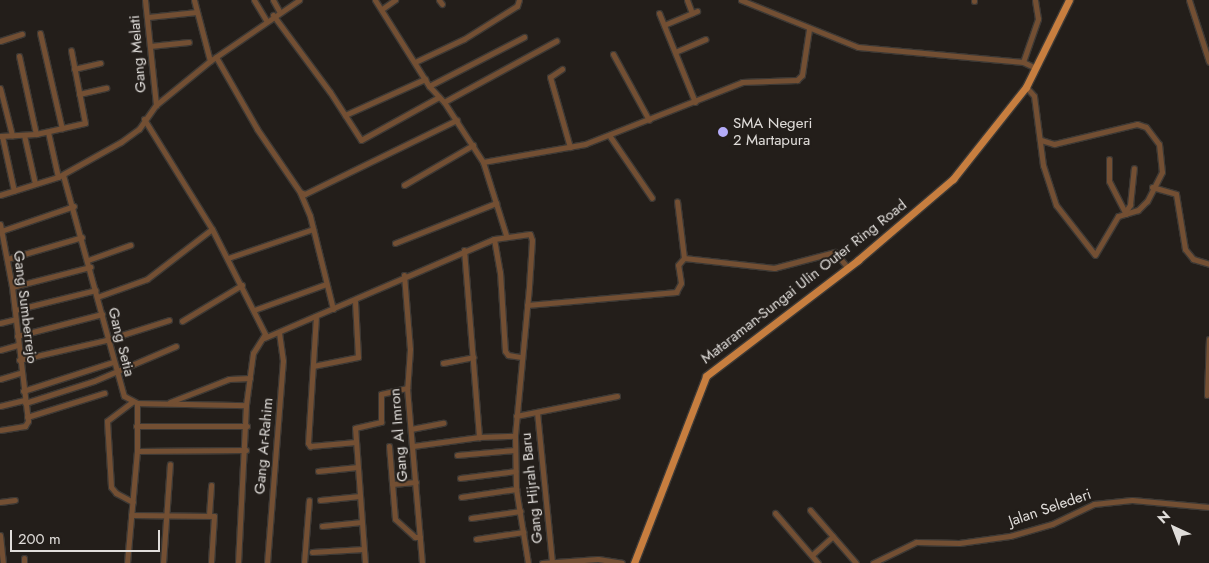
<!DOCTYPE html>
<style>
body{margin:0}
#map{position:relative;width:1209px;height:563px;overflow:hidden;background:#231e1a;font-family:Jost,sans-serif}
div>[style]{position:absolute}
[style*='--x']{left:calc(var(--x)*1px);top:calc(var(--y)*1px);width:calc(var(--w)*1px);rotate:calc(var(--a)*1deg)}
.roads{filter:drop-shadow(1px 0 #3d3935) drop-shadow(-1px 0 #3d3935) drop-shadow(0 1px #3d3935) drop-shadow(0 -1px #3d3935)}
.minor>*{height:5px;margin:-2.5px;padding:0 2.5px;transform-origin:2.5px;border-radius:2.5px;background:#734f33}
.major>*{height:7px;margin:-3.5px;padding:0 3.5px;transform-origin:3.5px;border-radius:3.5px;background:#c77e3f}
.dots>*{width:14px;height:14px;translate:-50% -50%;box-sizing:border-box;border:2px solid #231e1a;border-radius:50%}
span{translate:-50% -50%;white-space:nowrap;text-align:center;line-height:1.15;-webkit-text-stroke:4px #231e1a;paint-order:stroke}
.street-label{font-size:15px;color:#e0ddda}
.poi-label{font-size:15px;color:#e0ddda}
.left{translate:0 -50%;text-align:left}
.north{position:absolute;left:1149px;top:503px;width:50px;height:50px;-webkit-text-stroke:4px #231e1a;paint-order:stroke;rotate:317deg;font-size:14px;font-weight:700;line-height:20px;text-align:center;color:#e0ddda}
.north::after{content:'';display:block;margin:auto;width:18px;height:22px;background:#e0ddda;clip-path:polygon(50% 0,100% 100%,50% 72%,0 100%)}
.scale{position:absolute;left:10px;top:530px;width:150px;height:22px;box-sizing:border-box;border:2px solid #e0ddda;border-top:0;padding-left:6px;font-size:15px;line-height:18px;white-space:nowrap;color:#e0ddda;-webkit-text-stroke:4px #231e1a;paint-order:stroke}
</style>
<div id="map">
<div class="roads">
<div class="minor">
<i style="--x:145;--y:0;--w:106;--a:84"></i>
<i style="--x:194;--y:0;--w:63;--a:75.3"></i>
<i style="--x:254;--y:0;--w:23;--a:59"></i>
<i style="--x:273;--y:0;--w:13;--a:61"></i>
<i style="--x:375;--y:0;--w:102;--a:57.9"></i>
<i style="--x:429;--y:86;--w:22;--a:47"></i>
<i style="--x:444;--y:102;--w:72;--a:57"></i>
<i style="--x:483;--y:162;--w:77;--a:72.5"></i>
<i style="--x:439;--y:0;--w:5;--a:53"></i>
<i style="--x:687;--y:0;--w:14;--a:69"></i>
<i style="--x:741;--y:0;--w:126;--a:21.9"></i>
<i style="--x:858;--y:47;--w:166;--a:5.2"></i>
<i style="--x:1023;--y:62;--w:14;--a:25"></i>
<i style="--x:974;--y:0;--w:1;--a:90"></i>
<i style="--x:1189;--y:0;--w:65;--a:72.1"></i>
<i style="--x:382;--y:9;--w:16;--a:-35"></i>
<i style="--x:659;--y:13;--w:96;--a:68"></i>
<i style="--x:273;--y:15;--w:96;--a:53.5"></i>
<i style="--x:330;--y:92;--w:57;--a:57.1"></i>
<i style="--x:361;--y:140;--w:89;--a:-28.9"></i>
<i style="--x:148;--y:17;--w:49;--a:-5.8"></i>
<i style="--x:664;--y:25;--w:36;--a:-23"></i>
<i style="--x:40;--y:33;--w:98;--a:77.1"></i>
<i style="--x:0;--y:41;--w:23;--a:-18"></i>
<i style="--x:150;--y:46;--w:39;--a:-6"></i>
<i style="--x:675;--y:52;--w:33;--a:-23"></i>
<i style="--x:613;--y:54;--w:75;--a:61.4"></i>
<i style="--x:19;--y:56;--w:80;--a:77.7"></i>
<i style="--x:216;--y:57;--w:83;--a:60.3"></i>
<i style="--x:257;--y:129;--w:76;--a:55.7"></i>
<i style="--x:415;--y:62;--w:54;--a:-25.1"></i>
<i style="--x:464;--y:39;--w:62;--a:-31.9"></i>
<i style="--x:517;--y:6;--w:6;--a:-72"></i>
<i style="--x:1023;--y:62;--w:46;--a:-70.8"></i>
<i style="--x:1038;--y:19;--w:19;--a:-99"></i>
<i style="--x:74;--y:69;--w:27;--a:-13"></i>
<i style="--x:562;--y:69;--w:14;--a:146"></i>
<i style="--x:550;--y:77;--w:73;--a:74.1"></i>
<i style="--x:429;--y:86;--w:107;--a:-27.3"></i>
<i style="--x:1026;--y:87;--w:12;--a:48"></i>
<i style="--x:1034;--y:96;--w:70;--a:82.6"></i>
<i style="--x:1043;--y:165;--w:42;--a:72"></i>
<i style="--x:1056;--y:205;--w:63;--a:52"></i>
<i style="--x:0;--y:88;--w:49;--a:75.7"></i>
<i style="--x:79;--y:94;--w:28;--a:-13"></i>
<i style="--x:444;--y:102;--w:128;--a:-28.6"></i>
<i style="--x:345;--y:115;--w:88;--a:-24.2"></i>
<i style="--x:144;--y:119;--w:129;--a:58.3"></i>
<i style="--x:212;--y:229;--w:118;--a:63.2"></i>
<i style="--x:265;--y:334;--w:22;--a:122"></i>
<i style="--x:253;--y:353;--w:52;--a:97.7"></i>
<i style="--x:246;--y:405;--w:158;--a:92.9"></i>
<i style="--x:48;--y:132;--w:46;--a:77.5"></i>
<i style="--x:24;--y:135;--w:50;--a:77.3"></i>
<i style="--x:609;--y:135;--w:76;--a:55.7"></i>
<i style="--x:0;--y:136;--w:36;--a:-3"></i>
<i style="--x:36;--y:134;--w:50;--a:-12.7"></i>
<i style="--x:85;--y:123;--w:74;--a:-100.9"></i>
<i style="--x:2;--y:136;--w:56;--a:77.7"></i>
<i style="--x:1041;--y:140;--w:14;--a:17"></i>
<i style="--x:1054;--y:144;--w:85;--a:-13.5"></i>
<i style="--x:1137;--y:124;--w:9;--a:18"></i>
<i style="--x:1146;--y:127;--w:21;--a:53"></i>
<i style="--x:1159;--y:144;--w:28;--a:84"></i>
<i style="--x:1162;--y:172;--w:33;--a:117"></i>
<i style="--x:1147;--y:201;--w:13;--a:135"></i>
<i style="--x:1138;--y:210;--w:21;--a:163"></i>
<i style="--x:1118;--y:216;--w:45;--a:120.5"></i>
<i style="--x:1109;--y:159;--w:22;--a:90"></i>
<i style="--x:1109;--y:181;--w:37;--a:63"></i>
<i style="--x:483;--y:162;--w:104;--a:-10"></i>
<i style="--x:585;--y:144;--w:169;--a:-21.5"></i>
<i style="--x:742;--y:82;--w:55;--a:-2.1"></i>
<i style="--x:797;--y:80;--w:7;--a:-45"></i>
<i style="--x:802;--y:75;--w:47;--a:-81.3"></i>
<i style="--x:63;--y:175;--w:229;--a:74.6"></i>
<i style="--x:124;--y:396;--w:15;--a:28"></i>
<i style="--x:137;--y:403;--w:109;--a:1.1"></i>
<i style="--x:404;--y:185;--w:80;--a:-30.1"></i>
<i style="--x:1152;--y:187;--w:25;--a:16"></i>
<i style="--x:1176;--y:194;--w:56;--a:80.7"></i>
<i style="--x:1185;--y:249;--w:13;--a:51"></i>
<i style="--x:1193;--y:259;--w:17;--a:17"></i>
<i style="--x:0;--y:195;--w:61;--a:-17.2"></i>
<i style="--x:58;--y:177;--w:72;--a:-29.1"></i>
<i style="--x:121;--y:142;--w:22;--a:-36"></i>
<i style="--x:139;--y:129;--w:29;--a:-55"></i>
<i style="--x:156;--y:105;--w:70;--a:-39.2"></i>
<i style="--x:210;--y:61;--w:108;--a:-34.4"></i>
<i style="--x:1125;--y:212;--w:9;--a:-54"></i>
<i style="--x:1130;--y:205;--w:37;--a:-84"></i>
<i style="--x:0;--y:224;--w:64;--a:79.2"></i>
<i style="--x:12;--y:287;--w:135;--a:83.2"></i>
<i style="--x:28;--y:421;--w:6;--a:121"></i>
<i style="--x:25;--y:426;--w:25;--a:171"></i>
<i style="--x:1;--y:231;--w:77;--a:-18.9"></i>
<i style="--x:494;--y:239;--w:34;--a:80"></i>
<i style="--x:500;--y:272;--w:79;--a:86.4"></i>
<i style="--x:505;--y:351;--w:5;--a:53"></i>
<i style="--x:508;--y:355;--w:12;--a:9"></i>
<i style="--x:395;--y:243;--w:109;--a:-21.6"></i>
<i style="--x:464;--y:250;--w:188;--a:85.4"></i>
<i style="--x:228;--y:258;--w:90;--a:-18.8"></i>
<i style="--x:684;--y:258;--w:91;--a:6.3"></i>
<i style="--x:774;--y:268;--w:63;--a:-14.7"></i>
<i style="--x:835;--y:252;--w:21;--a:51"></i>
<i style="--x:7;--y:259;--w:78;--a:-16.3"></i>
<i style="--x:88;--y:260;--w:45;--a:-19.7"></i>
<i style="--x:404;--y:275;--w:74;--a:85.4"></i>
<i style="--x:410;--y:349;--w:39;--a:94"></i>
<i style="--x:407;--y:388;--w:176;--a:85.1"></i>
<i style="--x:12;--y:287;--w:81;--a:-14.4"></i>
<i style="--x:97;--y:297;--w:53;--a:-19.8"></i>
<i style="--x:147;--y:279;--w:82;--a:-37.6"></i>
<i style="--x:527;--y:305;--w:150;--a:-5"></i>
<i style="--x:676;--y:292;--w:10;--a:-61"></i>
<i style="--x:681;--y:283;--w:18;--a:-99"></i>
<i style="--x:678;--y:265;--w:9;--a:-49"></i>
<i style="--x:684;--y:258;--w:57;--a:-97"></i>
<i style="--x:333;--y:309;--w:96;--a:-103.9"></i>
<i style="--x:310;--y:216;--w:26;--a:-113"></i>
<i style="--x:300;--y:192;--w:5;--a:22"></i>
<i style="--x:305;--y:194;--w:169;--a:-26"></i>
<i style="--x:15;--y:310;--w:83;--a:-13.9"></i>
<i style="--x:254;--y:310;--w:77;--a:-19.9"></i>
<i style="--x:316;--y:316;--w:127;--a:93.6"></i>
<i style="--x:308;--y:443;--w:4;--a:56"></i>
<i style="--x:310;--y:446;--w:46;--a:-5"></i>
<i style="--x:182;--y:321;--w:70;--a:-31"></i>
<i style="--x:0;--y:323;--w:16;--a:-14"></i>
<i style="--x:17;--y:336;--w:88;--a:-14.5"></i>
<i style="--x:264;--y:338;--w:250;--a:-23.3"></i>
<i style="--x:494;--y:239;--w:36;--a:-8"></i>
<i style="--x:530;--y:234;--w:6;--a:72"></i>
<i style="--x:532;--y:240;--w:47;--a:93.7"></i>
<i style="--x:529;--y:287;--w:150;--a:95.4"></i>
<i style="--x:515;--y:436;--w:53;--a:88.9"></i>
<i style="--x:516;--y:489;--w:75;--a:80.8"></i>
<i style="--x:0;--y:350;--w:19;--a:-16"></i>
<i style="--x:19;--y:360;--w:89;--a:-12.9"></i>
<i style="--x:106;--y:340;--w:66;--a:-17.6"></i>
<i style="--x:443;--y:363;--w:31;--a:-11"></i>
<i style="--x:313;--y:366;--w:46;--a:-11.3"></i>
<i style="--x:358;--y:357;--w:56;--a:-93.1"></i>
<i style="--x:0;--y:379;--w:21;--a:-17"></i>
<i style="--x:23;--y:391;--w:95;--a:-17.9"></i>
<i style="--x:1207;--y:395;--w:56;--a:-88"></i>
<i style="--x:132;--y:402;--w:31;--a:143"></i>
<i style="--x:107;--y:421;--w:66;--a:86.5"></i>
<i style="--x:111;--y:487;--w:8;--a:50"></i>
<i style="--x:116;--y:493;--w:19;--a:28"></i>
<i style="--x:170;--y:402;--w:63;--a:-21.3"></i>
<i style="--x:229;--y:379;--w:21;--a:-3"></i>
<i style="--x:25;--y:403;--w:72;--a:-17.7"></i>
<i style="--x:94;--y:381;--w:89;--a:-23.1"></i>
<i style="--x:0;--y:406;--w:25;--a:-14"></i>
<i style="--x:537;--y:412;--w:151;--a:84.3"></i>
<i style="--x:516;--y:416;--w:103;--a:-11.2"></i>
<i style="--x:27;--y:417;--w:81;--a:-17.3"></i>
<i style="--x:136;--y:426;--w:111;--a:0"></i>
<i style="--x:411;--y:429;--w:33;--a:-11"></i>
<i style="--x:389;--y:446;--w:73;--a:85.3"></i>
<i style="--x:395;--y:519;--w:27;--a:42"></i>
<i style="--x:415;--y:537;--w:5;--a:0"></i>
<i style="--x:413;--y:446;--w:67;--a:-7.8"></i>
<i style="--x:479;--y:437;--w:36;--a:-2"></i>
<i style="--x:137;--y:451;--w:109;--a:-0.5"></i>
<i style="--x:457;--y:455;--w:58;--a:-4.9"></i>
<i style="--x:318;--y:471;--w:40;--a:-5.7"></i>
<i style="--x:460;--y:478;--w:56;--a:-7.1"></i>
<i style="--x:392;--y:484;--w:24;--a:-5"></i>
<i style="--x:461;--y:497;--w:56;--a:-8.3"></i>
<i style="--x:320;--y:500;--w:40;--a:-5.7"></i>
<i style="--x:0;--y:502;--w:15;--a:-8"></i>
<i style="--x:810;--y:510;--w:70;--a:49"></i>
<i style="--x:775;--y:513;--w:66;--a:49.3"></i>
<i style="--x:131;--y:515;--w:83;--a:0.7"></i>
<i style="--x:214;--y:516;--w:47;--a:93.7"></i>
<i style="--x:209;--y:515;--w:30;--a:-86"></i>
<i style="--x:471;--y:518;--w:50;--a:-8"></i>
<i style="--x:322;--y:526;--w:40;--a:-5.7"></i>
<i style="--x:0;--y:535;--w:28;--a:84"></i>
<i style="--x:476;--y:539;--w:48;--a:-8.5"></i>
<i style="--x:312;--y:552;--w:52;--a:-3.3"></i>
<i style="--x:812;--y:555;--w:28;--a:-42"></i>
<i style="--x:24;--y:558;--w:5;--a:90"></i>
<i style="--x:127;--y:563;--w:112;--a:-84.9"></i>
<i style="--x:137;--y:451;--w:48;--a:-90"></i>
<i style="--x:163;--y:563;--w:99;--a:-86"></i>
<i style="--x:267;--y:563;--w:203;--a:-85.5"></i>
<i style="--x:283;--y:361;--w:29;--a:-98"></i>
<i style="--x:304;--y:563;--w:63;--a:-85.5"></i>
<i style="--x:365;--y:563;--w:135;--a:-94.2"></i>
<i style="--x:355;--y:428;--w:27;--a:-13"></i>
<i style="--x:381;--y:422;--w:28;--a:-90"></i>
<i style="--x:381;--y:394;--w:27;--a:-13"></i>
<i style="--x:542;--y:563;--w:56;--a:-4.1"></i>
<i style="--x:598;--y:559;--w:24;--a:9"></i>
<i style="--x:873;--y:563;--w:48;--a:-26"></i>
<i style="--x:916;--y:542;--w:43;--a:1.3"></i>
<i style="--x:959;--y:543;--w:51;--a:-7.8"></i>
<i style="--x:1010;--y:536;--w:44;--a:-15.9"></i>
<i style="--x:1052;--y:524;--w:47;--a:-25.5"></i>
<i style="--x:1094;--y:504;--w:38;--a:-6"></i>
<i style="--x:1132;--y:500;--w:77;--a:5.2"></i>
</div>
<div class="major">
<i style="--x:634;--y:563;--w:200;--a:-68.9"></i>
<i style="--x:706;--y:376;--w:191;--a:-37.3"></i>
<i style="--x:858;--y:260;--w:125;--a:-40.5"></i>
<i style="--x:953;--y:179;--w:117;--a:-51.6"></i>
<i style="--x:1026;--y:87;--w:97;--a:-63.7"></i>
</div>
</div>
<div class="dots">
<i style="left:723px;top:132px;background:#b4acf9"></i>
</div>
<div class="street-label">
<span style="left:138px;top:54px;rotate:-95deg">Gang Melati</span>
<span style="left:804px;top:282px;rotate:-38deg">Mataraman-Sungai Ulin Outer Ring Road</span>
<span style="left:25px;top:307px;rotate:83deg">Gang Sumberrejo</span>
<span style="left:121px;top:342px;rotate:76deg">Gang Setia</span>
<span style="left:399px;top:435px;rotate:-95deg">Gang Al Imron</span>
<span style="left:264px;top:446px;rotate:-85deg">Gang Ar-Rahim</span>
<span style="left:532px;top:488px;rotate:-96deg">Gang Hijrah Baru</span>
<span style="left:1050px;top:508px;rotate:-19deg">Jalan Selederi</span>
</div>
<div class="poi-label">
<span class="left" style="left:733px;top:132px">SMA Negeri<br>2 Martapura</span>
</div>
<div class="north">N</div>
<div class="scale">200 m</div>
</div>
